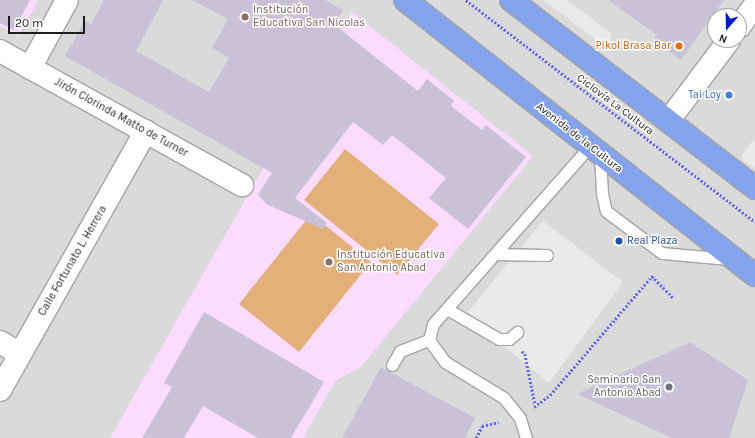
<!DOCTYPE html>
<meta charset="utf-8">
<style>
body{margin:0}
#map{position:relative;width:755px;height:438px;overflow:hidden;background:#e9e2ef;font-family:Karla,sans-serif}
div>[style]{position:absolute}
[style*='--x']{left:calc(var(--x)*1px);top:calc(var(--y)*1px);width:calc(var(--w)*1px);rotate:calc(var(--a)*1deg)}
.residential>*{inset:0;background:#dadadb}
.education>*{inset:0;background:#fbdbff}
.pitch>*{inset:0;background:#e4b07a}
.parking>*{inset:0;background:#e9e9e9}
.building>*{inset:0;background:#c9c2d6}
.path>*{height:2.5px;margin-top:-1.25px;transform-origin:0;background:repeating-linear-gradient(90deg,#6364ff 0 2px,transparent 0 4px)}
.roads{filter:drop-shadow(1px 0 #a4a4a4) drop-shadow(-1px 0 #a4a4a4) drop-shadow(0 1px #a4a4a4) drop-shadow(0 -1px #a4a4a4)}
.lane>*{height:11px;margin:-5.5px;padding:0 5.5px;transform-origin:5.5px;border-radius:5.5px;background:#fff}
.street>*{height:22px;margin:-11px;padding:0 11px;transform-origin:11px;border-radius:11px;background:#fff}
.highway>*{height:22px;margin:-11px;padding:0 11px;transform-origin:11px;border-radius:11px;background:#84a3ed}
.dots>*{width:11px;height:11px;translate:-50% -50%;box-sizing:border-box;border:2px solid #fff;border-radius:50%}
span{translate:-50% -50%;white-space:nowrap;text-align:center;line-height:1.15;-webkit-text-stroke:3px #fff;paint-order:stroke}
.education-label{font-size:11px;color:#785e54}
.left{translate:0 -50%;text-align:left}
.food-label{font-size:11px;color:#c56008}
.right{translate:-100% -50%;text-align:right}
.shop-label{font-size:11px;color:#366cbe}
.street-label{font-size:11px;color:#1d1d1d}
.transit-label{font-size:11px;color:#164399}
.worship-label{font-size:11px;color:#5b616d}
.north{position:absolute;left:707px;top:8px;width:40px;height:40px;box-sizing:border-box;background:#fff;border:1px solid #a5a5a5;border-radius:50%;rotate:200deg;font-size:11px;font-weight:700;line-height:16px;text-align:center;color:#1d1d1d}
.north::after{content:'';display:block;margin:auto;width:14px;height:18px;background:#0016ca;clip-path:polygon(50% 0,100% 100%,50% 72%,0 100%)}
.scale{position:absolute;left:8px;top:16px;width:77px;height:18px;box-sizing:border-box;border:2px solid #1d1d1d;border-top:0;padding-left:5px;font-size:12px;line-height:14px;white-space:nowrap;color:#1d1d1d;-webkit-text-stroke:3px #fff;paint-order:stroke}
</style>
<div id="map">
<div class="residential">
<i style="clip-path:polygon(evenodd,0 0,755px 0,755px 438px,0 438px,0 0,715px 16px,739px 16px,739px 40px,715px 40px,715px 16px)"></i>
</div>
<div class="education">
<i style="clip-path:polygon(0 0,38px 0,19px 36px,0 26px)"></i>
<i style="clip-path:polygon(352px 12px,533px 156px,361px 367px,336px 380px,303px 438px,110px 438px)"></i>
</div>
<div class="pitch">
<i style="clip-path:polygon(345px 149px,439px 224px,397px 275px,304px 200px)"></i>
<i style="clip-path:polygon(311px 214px,371px 262px,299px 352px,239px 304px)"></i>
</div>
<div class="parking">
<i style="clip-path:polygon(543px 0,567px 0,611px 33px,611px 51px)"></i>
<i style="clip-path:polygon(753px 140px,755px 142px,755px 169px,740px 158px)"></i>
<i style="clip-path:polygon(543px 221px,623px 282px,549px 383px,465px 315px)"></i>
</div>
<div class="building">
<i style="clip-path:polygon(0 0,30px 0,14px 30px,0 23px)"></i>
<i style="clip-path:polygon(104px 0,163px 0,136px 51px,209px 92px,229px 58px,212px 48px,228px 19px,192px 0,325px 0,343px 10px,335px 25px,418px 91px,427px 79px,454px 101px,451px 106px,482px 130px,486px 125px,526px 157px,468px 229px,429px 198px,446px 178px,392px 135px,383px 145px,353px 122px,295px 198px,327px 223px,323px 229px,266px 204px,258px 194px,272px 173px,65px 56px,85px 21px,91px 24px)"></i>
<i style="clip-path:polygon(608px 0,724px 0,681px 60px,654px 40px,657px 35px)"></i>
<i style="clip-path:polygon(204px 312px,324px 382px,291px 438px,258px 438px,203px 406px,184px 438px,142px 438px,172px 387px,164px 383px)"></i>
<i style="clip-path:polygon(690px 342px,748px 380px,729px 438px,672px 438px,577px 394px)"></i>
<i style="clip-path:polygon(381px 367px,475px 418px,465px 438px,342px 438px)"></i>
</div>
<div class="path">
<i style="--x:466;--y:0;--w:364;--a:37.5"></i>
<i style="--x:522;--y:351;--w:4;--a:45"></i>
<i style="--x:525;--y:354;--w:51;--a:78.7"></i>
<i style="--x:534;--y:407;--w:20;--a:-37"></i>
<i style="--x:550;--y:395;--w:157;--a:-49.4"></i>
<i style="--x:652;--y:276;--w:30;--a:46"></i>
<i style="--x:476;--y:438;--w:13;--a:-63"></i>
<i style="--x:482;--y:426;--w:17;--a:-13"></i>
</div>
<div class="roads">
<div class="lane">
<i style="--x:600;--y:155;--w:39;--a:87"></i>
<i style="--x:602;--y:194;--w:17;--a:77"></i>
<i style="--x:606;--y:211;--w:70;--a:36.9"></i>
<i style="--x:662;--y:253;--w:67;--a:5.1"></i>
<i style="--x:496;--y:254;--w:51;--a:1.1"></i>
<i style="--x:447;--y:309;--w:60;--a:30"></i>
<i style="--x:499;--y:339;--w:10;--a:0"></i>
<i style="--x:509;--y:339;--w:11;--a:-41"></i>
<i style="--x:392;--y:365;--w:16;--a:-60"></i>
<i style="--x:400;--y:351;--w:31;--a:-21"></i>
<i style="--x:526;--y:438;--w:21;--a:-107"></i>
<i style="--x:520;--y:418;--w:26;--a:-129"></i>
<i style="--x:504;--y:398;--w:69;--a:-148.6"></i>
<i style="--x:445;--y:362;--w:27;--a:-126"></i>
<i style="--x:429;--y:340;--w:16;--a:-76"></i>
<i style="--x:433;--y:324;--w:236;--a:-48.6"></i>
</div>
<div class="street">
<i style="--x:739;--y:27;--w:27;--a:-54"></i>
<i style="--x:0;--y:51;--w:277;--a:29"></i>
<i style="--x:30;--y:68;--w:77;--a:-61.4"></i>
<i style="--x:669;--y:120;--w:100;--a:-53.1"></i>
<i style="--x:0;--y:342;--w:23;--a:31"></i>
<i style="--x:0;--y:390;--w:297;--a:-60.6"></i>
</div>
<div class="highway">
<i style="--x:405;--y:0;--w:445;--a:38.2"></i>
<i style="--x:511;--y:0;--w:308;--a:37.6"></i>
</div>
</div>
<div class="dots">
<i style="left:245px;top:17px;background:#8d6e63"></i>
<i style="left:679px;top:46px;background:#e8710a"></i>
<i style="left:729px;top:95px;background:#3f7fe0"></i>
<i style="left:619px;top:241px;background:#1a4fb4"></i>
<i style="left:329px;top:262px;background:#8d6e63"></i>
<i style="left:669px;top:387px;background:#6b7280"></i>
</div>
<div class="education-label">
<span class="left" style="left:253px;top:17px">Institución<br>Educativa San Nicolas</span>
<span class="left" style="left:337px;top:262px">Institución Educativa<br>San Antonio Abad</span>
</div>
<div class="food-label">
<span class="right" style="left:671px;top:46px">Pikol Brasa Bar</span>
</div>
<div class="shop-label">
<span class="right" style="left:721px;top:95px">Tai Loy</span>
</div>
<div class="street-label">
<span style="left:615px;top:105px;rotate:37deg">Ciclovía La Cultura</span>
<span style="left:121px;top:118px;rotate:29deg">Jirón Clorinda Matto de Turner</span>
<span style="left:579px;top:138px;rotate:38deg">Avenida de la Cultura</span>
<span style="left:73px;top:261px;rotate:-60deg">Calle Fortunato L. Herrera</span>
</div>
<div class="transit-label">
<span class="left" style="left:627px;top:241px">Real Plaza</span>
</div>
<div class="worship-label">
<span class="right" style="left:661px;top:387px">Seminario San<br>Antonio Abad</span>
</div>
<div class="north">N</div>
<div class="scale">20 m</div>
</div>
